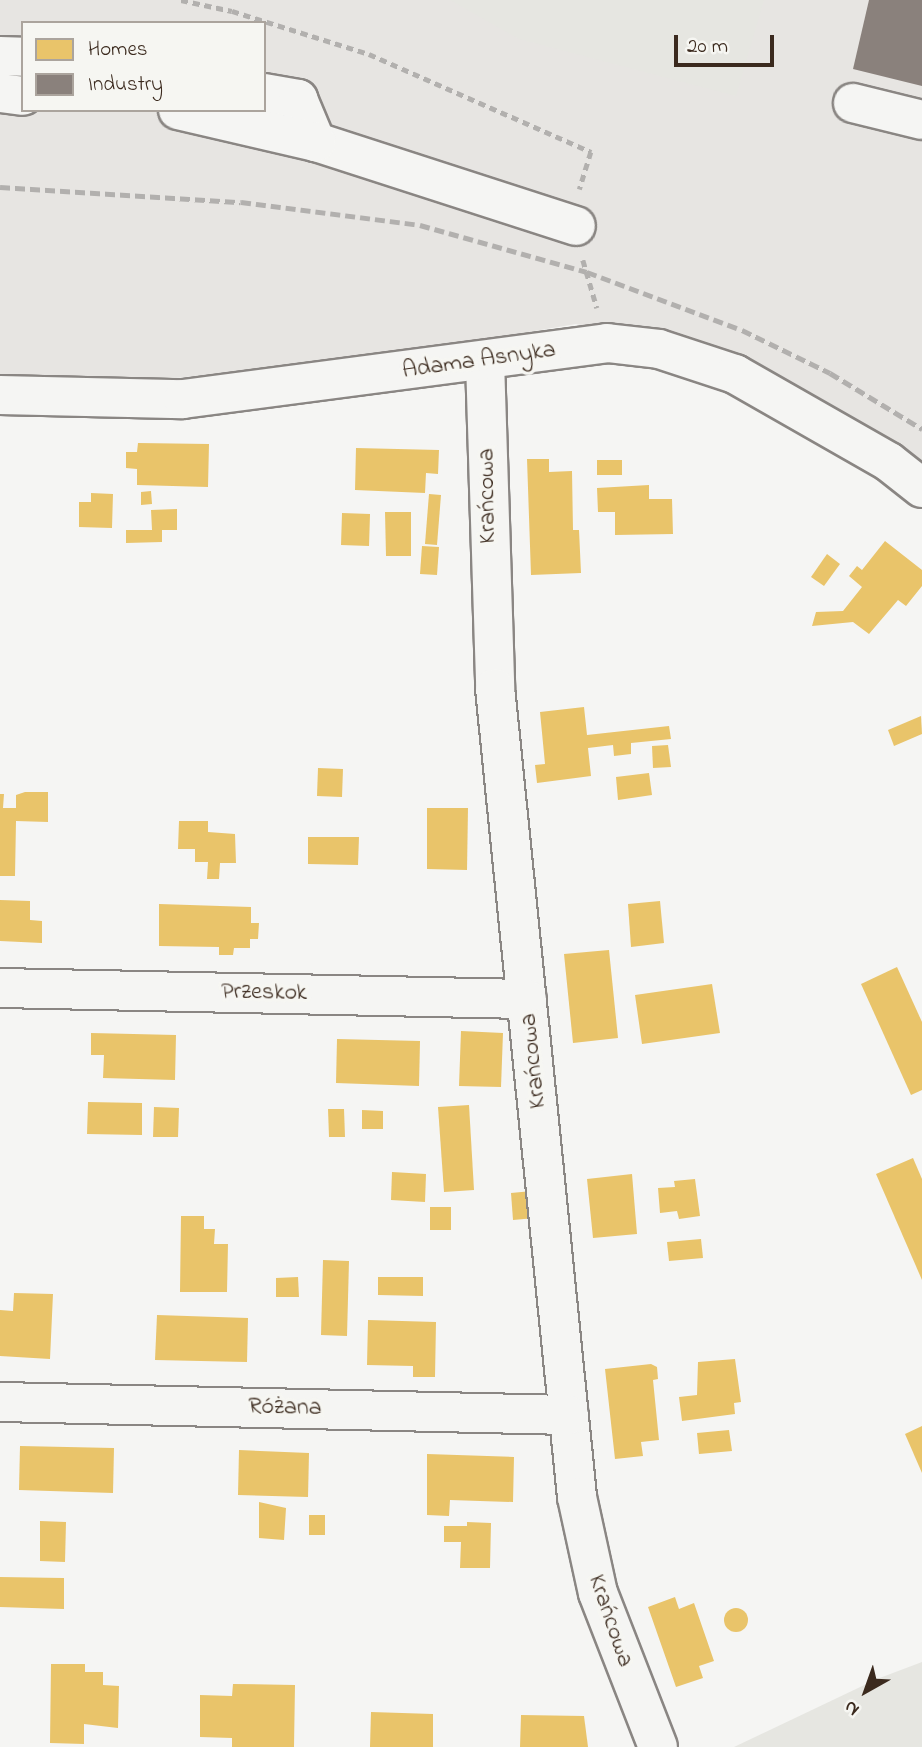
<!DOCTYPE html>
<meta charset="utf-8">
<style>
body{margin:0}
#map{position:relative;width:922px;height:1747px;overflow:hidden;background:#f5f5f3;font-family:"Indie Flower",sans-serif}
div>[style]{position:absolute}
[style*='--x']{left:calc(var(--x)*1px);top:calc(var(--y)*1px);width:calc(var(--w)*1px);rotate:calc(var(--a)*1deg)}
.built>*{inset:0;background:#e7e5e2}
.green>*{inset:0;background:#e6e6e1}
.homes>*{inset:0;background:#e9c46a}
.round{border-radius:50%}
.industry>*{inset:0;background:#8a817c}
.path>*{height:4.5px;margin-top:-2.25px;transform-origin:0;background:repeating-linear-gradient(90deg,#b2b0ae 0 7px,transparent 0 12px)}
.roads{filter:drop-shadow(2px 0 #8a8683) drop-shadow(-2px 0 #8a8683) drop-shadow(0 2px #8a8683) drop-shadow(0 -2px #8a8683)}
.minor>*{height:38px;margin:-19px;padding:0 19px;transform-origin:19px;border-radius:19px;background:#f5f5f3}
.rail>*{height:5px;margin-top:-2.5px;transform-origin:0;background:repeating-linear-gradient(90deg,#b2b0ae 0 10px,transparent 0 15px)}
span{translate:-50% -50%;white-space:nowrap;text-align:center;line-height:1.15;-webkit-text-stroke:7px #f6f6f2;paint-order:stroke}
.street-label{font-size:24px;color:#3b2a1e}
.legend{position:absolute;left:21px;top:21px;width:245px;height:91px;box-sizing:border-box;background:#f6f6f2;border:2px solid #aba49d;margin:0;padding:9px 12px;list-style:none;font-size:21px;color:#3b2a1e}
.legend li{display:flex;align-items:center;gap:14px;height:35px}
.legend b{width:35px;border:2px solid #aba49d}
.north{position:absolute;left:831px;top:1656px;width:70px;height:70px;-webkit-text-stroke:5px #f6f6f2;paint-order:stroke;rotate:220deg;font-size:19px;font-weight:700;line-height:28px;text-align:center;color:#3b2a1e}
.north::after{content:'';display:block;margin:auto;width:24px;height:32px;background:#3b2a1e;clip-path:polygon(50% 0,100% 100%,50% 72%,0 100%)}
.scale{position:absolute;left:674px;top:35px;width:100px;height:32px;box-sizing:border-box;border:4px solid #3b2a1e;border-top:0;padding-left:9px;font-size:21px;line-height:24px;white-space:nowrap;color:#3b2a1e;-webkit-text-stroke:5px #f6f6f2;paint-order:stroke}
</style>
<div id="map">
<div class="built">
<i style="clip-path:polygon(evenodd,0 0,922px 0,922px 466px,886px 437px,731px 351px,576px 324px,415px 351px,176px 378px,0 375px,0 0,23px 23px,264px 23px,264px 110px,23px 110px,23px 23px)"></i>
</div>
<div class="green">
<i style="clip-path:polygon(450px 0,764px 0,736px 96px,519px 39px)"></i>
<i style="clip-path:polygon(922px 1662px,922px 1747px,734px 1747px,877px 1679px)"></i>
</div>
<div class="homes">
<i style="clip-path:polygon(138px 443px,209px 444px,208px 487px,137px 485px,137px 469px,126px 468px,126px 452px,137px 452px)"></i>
<i style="clip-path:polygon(356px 448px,439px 450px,438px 474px,426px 473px,425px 493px,355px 490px)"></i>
<i style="clip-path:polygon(527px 459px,549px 459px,549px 472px,572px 471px,573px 530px,579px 530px,581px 573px,531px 575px)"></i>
<i style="clip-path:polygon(597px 460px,622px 460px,622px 475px,597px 475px)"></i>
<i style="clip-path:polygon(649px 485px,649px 499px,672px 499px,673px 534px,615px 535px,615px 512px,598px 512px,597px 488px)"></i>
<i style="clip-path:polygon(151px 491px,152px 504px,141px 505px,141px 492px)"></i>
<i style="clip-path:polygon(91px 493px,113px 494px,112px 528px,79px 527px,79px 502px,91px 502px)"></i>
<i style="clip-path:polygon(429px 494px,441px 495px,437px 545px,425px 544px)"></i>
<i style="clip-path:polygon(177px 509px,177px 530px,162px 530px,162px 542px,126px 543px,126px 530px,152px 530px,151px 510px)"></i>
<i style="clip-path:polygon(385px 512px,411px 512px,411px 556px,386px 556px)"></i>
<i style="clip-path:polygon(342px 513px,370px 514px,369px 546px,341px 545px)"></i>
<i style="clip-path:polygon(885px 541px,922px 570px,922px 586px,906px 606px,898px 600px,869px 634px,853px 622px,812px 626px,816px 612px,843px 611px,862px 587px,849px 576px,857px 566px,862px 570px)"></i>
<i style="clip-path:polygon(422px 546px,439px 547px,437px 575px,420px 574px)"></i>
<i style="clip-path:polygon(827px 554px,840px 564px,824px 586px,811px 577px)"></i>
<i style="clip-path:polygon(584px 707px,587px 735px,669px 726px,671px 739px,631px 743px,631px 754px,614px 756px,613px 745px,588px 748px,591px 776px,537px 783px,535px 765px,545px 764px,540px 712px)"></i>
<i style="clip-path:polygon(921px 716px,922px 734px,894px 746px,888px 730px)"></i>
<i style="clip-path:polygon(668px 745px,671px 767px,653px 768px,652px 746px)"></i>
<i style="clip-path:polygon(318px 768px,343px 769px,342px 797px,317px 796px)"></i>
<i style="clip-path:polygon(649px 773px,652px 795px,618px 800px,616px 777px)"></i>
<i style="clip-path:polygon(25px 792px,48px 792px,48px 822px,16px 821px,15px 876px,0 876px,0 794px,4px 794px,3px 808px,16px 808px,16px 795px)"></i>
<i style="clip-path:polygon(427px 808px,468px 808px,467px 870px,427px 869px)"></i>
<i style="clip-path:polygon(179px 821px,208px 821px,208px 832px,235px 834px,236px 863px,220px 863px,219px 879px,207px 879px,208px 862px,195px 862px,195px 849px,178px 849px)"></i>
<i style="clip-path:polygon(308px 837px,359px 837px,358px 865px,308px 864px)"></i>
<i style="clip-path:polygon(0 900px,30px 901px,30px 920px,42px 921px,42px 943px,0 941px)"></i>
<i style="clip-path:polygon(660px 901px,664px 943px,631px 947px,628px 904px)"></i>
<i style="clip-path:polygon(159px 904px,251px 907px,251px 923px,259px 923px,258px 939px,250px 939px,250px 948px,234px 948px,233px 955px,219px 955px,219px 947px,159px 946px)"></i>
<i style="clip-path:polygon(609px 950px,618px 1038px,573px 1043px,564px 954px)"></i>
<i style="clip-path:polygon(897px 967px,922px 1022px,922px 1090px,911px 1095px,861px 984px)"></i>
<i style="clip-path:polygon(712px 984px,720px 1033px,642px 1044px,635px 995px)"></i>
<i style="clip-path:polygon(461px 1031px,503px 1033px,501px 1087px,459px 1086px)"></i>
<i style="clip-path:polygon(91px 1033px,176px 1035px,175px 1080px,103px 1078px,104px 1055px,91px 1055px)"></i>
<i style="clip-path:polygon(337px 1039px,420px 1041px,419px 1086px,336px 1083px)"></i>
<i style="clip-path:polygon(88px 1102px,142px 1103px,142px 1135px,87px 1134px)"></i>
<i style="clip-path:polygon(469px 1105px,474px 1190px,444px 1192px,438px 1107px)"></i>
<i style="clip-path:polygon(154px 1107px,179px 1108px,178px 1137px,153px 1137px)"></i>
<i style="clip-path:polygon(328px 1109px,344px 1109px,345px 1137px,329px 1137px)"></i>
<i style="clip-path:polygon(362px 1110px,383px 1111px,383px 1129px,362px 1129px)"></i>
<i style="clip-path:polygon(913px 1158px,922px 1179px,922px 1280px,876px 1174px)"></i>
<i style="clip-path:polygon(392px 1172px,426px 1174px,425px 1202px,391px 1200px)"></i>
<i style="clip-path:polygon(632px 1174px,637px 1234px,593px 1238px,587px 1179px)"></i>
<i style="clip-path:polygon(695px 1179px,700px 1216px,679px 1219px,677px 1211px,660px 1213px,658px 1188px,675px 1187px,674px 1181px)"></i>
<i style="clip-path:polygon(532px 1191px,535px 1218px,513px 1220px,511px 1193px)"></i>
<i style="clip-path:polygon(430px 1207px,451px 1207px,451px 1230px,430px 1230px)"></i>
<i style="clip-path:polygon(181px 1216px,204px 1216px,204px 1229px,215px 1229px,214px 1244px,228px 1244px,227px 1292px,180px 1292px)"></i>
<i style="clip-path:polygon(701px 1239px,703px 1258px,669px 1261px,667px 1242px)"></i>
<i style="clip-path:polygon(323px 1260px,349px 1261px,347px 1336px,321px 1335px)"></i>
<i style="clip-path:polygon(298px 1277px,299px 1297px,276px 1297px,276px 1278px)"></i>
<i style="clip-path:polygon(378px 1277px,423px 1277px,423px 1296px,378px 1295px)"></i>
<i style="clip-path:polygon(14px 1293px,53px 1294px,50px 1359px,0 1356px,0 1310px,13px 1311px)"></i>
<i style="clip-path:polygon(157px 1315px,248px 1318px,247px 1362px,155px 1360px)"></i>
<i style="clip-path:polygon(368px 1320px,436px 1322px,435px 1377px,413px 1377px,413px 1366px,367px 1365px)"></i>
<i style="clip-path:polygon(735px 1359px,741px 1402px,734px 1403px,735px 1414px,682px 1421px,679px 1397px,697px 1395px,698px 1362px)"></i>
<i style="clip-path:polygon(651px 1364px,657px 1367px,658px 1379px,653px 1380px,659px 1440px,641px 1442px,643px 1456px,615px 1459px,605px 1369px)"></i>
<i style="clip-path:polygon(922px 1426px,922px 1473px,905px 1434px)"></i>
<i style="clip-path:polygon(729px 1430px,732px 1451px,699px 1454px,697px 1433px)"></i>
<i style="clip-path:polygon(20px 1446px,114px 1448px,113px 1493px,19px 1490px)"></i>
<i style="clip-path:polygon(239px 1450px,309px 1453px,308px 1497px,238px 1495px)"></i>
<i style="clip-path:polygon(427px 1454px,514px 1457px,513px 1502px,450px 1500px,449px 1516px,427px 1515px)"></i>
<i style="clip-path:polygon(259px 1502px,286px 1508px,284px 1540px,259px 1538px)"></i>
<i style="clip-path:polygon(309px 1515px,325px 1515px,325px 1535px,309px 1535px)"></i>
<i style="clip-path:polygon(40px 1521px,66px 1522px,65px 1562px,40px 1561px)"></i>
<i style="clip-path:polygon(467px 1522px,491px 1523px,490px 1568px,460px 1568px,461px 1542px,444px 1542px,444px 1526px,467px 1526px)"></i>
<i style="clip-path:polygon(0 1577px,64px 1578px,64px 1609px,0 1607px)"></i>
<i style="clip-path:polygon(675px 1597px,679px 1609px,694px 1603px,714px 1661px,699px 1666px,703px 1678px,676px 1687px,648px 1607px)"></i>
<i class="round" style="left:724px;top:1608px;width:24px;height:24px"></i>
<i style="clip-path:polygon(51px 1664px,85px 1664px,85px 1672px,103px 1672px,103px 1685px,119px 1686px,118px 1728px,84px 1724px,84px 1744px,50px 1743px)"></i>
<i style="clip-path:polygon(233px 1684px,295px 1685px,294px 1747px,232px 1747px,232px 1738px,200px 1737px,200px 1695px,232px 1696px)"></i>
<i style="clip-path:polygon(371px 1712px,433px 1714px,433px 1747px,370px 1747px)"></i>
<i style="clip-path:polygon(521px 1715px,584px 1716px,588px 1747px,520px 1747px)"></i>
</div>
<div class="industry">
<i style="clip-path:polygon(869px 0,922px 0,922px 86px,853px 69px)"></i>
</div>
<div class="path">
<i style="--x:181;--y:0;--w:52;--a:12.2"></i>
<i style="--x:232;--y:11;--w:144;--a:17.4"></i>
<i style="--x:369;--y:54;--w:243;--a:23.8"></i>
<i style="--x:591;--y:152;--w:39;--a:107"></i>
<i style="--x:583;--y:260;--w:50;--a:73.7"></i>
</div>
<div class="roads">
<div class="minor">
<i style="--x:0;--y:56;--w:23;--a:2"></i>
<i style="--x:0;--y:93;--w:23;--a:7"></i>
<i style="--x:264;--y:93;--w:35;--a:10"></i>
<i style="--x:298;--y:99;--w:47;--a:67.3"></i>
<i style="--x:316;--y:142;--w:273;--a:17.9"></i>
<i style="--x:853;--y:103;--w:71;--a:13.8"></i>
<i style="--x:178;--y:110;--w:142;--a:13.1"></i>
<i style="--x:485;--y:361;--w:327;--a:88.2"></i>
<i style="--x:495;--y:688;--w:813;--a:84.21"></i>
<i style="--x:577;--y:1497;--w:98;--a:77.7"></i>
<i style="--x:598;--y:1593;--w:165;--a:68.7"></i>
<i style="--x:0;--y:395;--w:183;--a:1.3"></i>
<i style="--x:183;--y:399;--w:428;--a:-7.5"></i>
<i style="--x:607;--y:343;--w:52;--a:6.6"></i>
<i style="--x:659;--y:349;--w:80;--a:18.2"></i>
<i style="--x:735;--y:374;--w:177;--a:29.7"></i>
<i style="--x:889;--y:462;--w:42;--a:38.2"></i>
<i style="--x:0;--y:988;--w:527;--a:1.2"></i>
<i style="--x:0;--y:1402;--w:569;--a:1.31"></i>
</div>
</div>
<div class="rail">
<i style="--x:0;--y:187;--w:241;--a:3.6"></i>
<i style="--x:241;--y:202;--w:180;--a:7.3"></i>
<i style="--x:420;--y:225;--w:173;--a:15.7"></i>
<i style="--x:587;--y:272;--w:165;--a:20.5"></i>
<i style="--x:742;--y:330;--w:98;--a:26"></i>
<i style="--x:830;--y:373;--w:108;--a:31.3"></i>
</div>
<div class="street-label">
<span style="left:479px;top:361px;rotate:-8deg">Adama Asnyka</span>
<span style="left:488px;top:496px;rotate:-91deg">Krańcowa</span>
<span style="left:264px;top:993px;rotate:1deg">Przeskok</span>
<span style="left:534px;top:1061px;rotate:-96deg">Krańcowa</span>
<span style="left:285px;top:1408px;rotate:1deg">Różana</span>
<span style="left:610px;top:1621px;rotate:71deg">Krańcowa</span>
</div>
<ul class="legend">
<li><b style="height:19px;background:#e9c46a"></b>Homes</li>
<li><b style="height:19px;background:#8a817c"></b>Industry</li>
</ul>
<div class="north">N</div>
<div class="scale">20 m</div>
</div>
